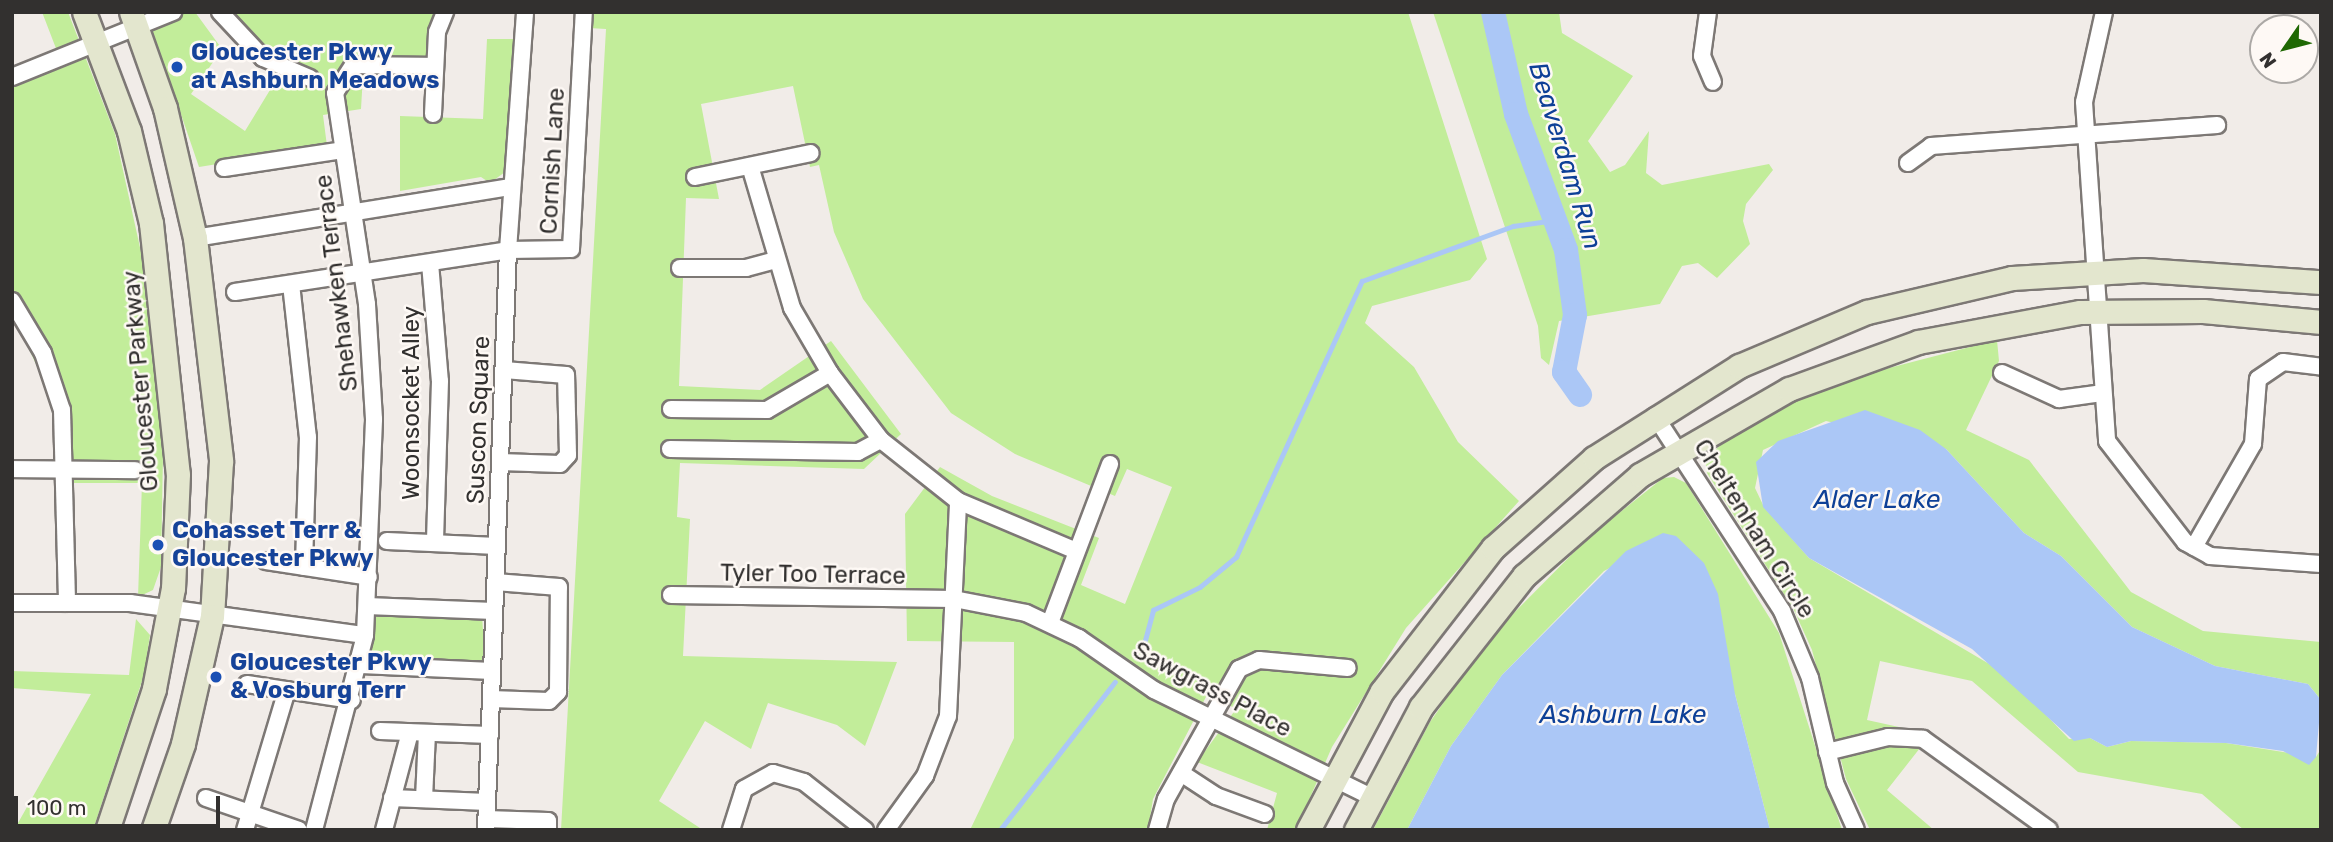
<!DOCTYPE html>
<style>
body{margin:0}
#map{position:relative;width:2333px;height:842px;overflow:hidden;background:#f1ece8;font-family:Rubik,sans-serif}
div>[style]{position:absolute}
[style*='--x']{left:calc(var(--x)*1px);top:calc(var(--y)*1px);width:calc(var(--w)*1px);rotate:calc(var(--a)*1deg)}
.green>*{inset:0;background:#c2ed9a}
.water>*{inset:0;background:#abc7f6}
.stream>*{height:4.5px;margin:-2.25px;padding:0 2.25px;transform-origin:2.25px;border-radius:2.25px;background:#abc7f6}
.river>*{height:24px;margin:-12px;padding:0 12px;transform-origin:12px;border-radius:12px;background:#abc7f6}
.roads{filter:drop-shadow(2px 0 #7d7875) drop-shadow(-2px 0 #7d7875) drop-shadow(0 2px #7d7875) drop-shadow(0 -2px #7d7875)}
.minor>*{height:16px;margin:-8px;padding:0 8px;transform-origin:8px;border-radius:8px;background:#fff}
.secondary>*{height:23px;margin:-11.5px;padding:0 11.5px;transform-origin:11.5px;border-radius:11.5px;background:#e3e6ce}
.dots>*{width:19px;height:19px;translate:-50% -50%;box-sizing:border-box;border:4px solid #fef9f5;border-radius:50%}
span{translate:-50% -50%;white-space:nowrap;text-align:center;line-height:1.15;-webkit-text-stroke:5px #fef9f5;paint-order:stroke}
.transit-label{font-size:24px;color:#164399;font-weight:700}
.left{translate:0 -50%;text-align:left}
.street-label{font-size:24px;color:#32302f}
.water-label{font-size:26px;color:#0e4097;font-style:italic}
.frame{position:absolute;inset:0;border:14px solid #32302f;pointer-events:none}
.north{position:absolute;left:2249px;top:14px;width:70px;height:70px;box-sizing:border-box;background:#fef9f5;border:2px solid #aca9a6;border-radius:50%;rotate:235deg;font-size:19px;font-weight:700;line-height:28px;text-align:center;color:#32302f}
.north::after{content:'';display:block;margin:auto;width:24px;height:32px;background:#1f6803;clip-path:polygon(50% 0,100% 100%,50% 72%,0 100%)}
.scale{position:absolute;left:14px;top:796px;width:206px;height:32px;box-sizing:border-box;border:4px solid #32302f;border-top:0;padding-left:9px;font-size:21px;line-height:24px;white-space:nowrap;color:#32302f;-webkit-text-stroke:5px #fef9f5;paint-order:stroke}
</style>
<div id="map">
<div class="green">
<i style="clip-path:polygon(42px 12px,68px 12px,115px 134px,141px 252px,163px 454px,161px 567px,153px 590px,138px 597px,142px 483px,56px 483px,55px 405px,12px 313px,12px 69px,57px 51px)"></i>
<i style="clip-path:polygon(146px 12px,195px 12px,222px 49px,191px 94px,245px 131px,287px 62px,253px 42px,228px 12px,440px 12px,429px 62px,364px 58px,361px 109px,323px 115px,327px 146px,199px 167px)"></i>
<i style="clip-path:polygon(589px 12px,1408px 12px,1487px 259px,1470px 280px,1372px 306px,1365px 323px,1414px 367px,1458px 442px,1519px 501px,1406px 628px,1332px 747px,1296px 830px,1267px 830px,1277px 793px,1197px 762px,1236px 709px,1208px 693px,1153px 799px,1148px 830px,970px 830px,1014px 738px,1014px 642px,907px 641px,905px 514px,940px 467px,992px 496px,1099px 538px,1081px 585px,1125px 604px,1172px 487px,1127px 469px,1115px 496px,1015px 454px,951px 413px,863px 299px,834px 232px,819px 165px,810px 167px,793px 86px,701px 104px,719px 199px,686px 198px,679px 386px,760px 390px,831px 341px,901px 434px,864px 469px,680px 463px,677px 517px,690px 519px,683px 656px,897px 662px,865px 746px,837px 725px,768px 703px,751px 749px,705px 721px,659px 801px,703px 830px,561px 830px,606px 29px,589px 28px)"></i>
<i style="clip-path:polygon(1433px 12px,1559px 12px,1562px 33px,1633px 76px,1588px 141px,1610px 172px,1625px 165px,1649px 131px,1646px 173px,1662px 185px,1769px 164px,1773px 170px,1746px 204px,1743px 221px,1750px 244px,1717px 278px,1698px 263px,1682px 266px,1660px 304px,1559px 321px,1549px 365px,1541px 358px,1538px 326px)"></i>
<i style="clip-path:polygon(487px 39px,519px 39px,505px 172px,490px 183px,481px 177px,400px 191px,400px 116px,483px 119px)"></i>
<i style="clip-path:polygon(1997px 340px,1999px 361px,1966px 430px,2029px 460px,2131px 592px,2203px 631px,2321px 642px,2321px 700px,2308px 684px,2215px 666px,2132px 627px,2061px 556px,2024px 533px,1946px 449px,1826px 421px,1763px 450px,1755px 488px,1764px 507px,1809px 558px,2008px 675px,2069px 739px,2090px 738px,2107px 747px,2131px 741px,2226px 743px,2316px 757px,2321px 749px,2321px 830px,2244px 830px,2202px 794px,2078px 772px,1972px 681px,1880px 661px,1867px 720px,1931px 734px,1887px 790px,1934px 830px,1870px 830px,1846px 779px,1812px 650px,1793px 608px,1707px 473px,1705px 459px,1734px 433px,1835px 382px)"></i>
<i style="clip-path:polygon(1674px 477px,1686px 483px,1779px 633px,1842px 830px,1770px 830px,1735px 694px,1623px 561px,1604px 571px,1502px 675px,1451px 746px,1407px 830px,1373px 830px,1430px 722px,1489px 638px,1589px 537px,1663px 478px)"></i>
<i style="clip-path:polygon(375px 610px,482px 615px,485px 662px,370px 661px)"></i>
<i style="clip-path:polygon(136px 619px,150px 635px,144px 675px,93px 830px,14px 830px,91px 694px,12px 688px,12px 671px,129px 675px)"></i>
</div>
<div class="water">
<i style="clip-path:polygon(1865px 410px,1920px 430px,1946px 449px,2024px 533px,2061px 556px,2132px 627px,2215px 666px,2308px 684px,2321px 700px,2316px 757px,2309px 765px,2283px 751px,2226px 743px,2131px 741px,2107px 747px,2090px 738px,2074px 741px,1972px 649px,1809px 558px,1763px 507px,1756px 462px,1778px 441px)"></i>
<i style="clip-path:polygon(1663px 533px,1676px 536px,1704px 563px,1718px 594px,1735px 694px,1770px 830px,1407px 830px,1451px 746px,1502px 675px,1626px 551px)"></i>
</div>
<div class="stream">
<i style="--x:1144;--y:644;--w:35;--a:-75"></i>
<i style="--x:1153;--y:610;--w:52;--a:-26.1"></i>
<i style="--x:1200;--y:587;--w:47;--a:-39.8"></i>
<i style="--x:1236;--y:557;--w:303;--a:-65.5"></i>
<i style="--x:1362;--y:281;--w:161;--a:-20"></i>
<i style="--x:1513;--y:226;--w:42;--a:-8.1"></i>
<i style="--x:1000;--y:830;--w:187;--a:-52.2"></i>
</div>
<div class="river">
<i style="--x:1493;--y:12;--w:105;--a:77.3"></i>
<i style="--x:1516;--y:114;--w:145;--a:69.8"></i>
<i style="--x:1566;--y:250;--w:66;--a:82.1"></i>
<i style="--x:1575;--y:315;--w:58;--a:100.9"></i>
<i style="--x:1564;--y:372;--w:28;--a:55"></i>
</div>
<div class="roads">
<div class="minor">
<i style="--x:220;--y:12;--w:63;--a:46.9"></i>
<i style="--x:263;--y:58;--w:51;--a:23.1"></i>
<i style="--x:1708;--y:12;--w:44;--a:97.8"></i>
<i style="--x:1702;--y:56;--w:28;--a:67"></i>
<i style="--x:2104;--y:12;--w:92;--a:102.5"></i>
<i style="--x:2084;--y:102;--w:340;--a:86.1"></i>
<i style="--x:2107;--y:441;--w:128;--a:52.3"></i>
<i style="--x:2185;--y:542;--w:29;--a:29"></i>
<i style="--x:2210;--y:556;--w:111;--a:4.1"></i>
<i style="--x:12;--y:77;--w:174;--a:-22"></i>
<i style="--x:433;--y:114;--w:82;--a:-87.2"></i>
<i style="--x:437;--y:32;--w:22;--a:-68"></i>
<i style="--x:1908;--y:163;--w:29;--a:-36"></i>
<i style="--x:1931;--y:146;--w:287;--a:-4.2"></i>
<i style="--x:750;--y:166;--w:148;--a:73.5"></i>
<i style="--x:792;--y:308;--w:75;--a:59.7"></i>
<i style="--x:830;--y:373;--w:84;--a:52.7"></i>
<i style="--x:881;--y:440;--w:98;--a:38.4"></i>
<i style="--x:958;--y:501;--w:126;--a:22.9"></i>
<i style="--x:224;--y:168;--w:120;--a:-8.6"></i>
<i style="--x:695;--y:177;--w:118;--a:-11.7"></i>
<i style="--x:195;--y:238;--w:320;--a:-9.2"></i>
<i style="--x:430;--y:263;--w:118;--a:85.2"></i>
<i style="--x:440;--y:381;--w:162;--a:91.8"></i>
<i style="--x:680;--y:268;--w:66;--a:0"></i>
<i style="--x:746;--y:268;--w:28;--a:-15"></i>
<i style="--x:291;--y:284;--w:154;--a:83.7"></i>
<i style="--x:308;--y:437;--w:130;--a:91.8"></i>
<i style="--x:235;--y:292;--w:276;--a:-8.7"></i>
<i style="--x:508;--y:250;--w:63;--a:-0.9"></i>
<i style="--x:571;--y:249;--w:237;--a:-86.9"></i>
<i style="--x:12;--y:301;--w:61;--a:59.2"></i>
<i style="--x:43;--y:353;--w:60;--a:71.6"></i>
<i style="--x:62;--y:410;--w:193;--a:88.5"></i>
<i style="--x:2002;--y:373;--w:63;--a:24.5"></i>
<i style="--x:2059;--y:399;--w:43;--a:-7.9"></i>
<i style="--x:671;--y:409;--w:96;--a:0.6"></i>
<i style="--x:767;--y:410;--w:73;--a:-30.4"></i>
<i style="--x:1655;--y:416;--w:233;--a:56.9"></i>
<i style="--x:1782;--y:611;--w:73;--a:67.3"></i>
<i style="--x:1810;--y:678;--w:108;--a:76.6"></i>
<i style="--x:1835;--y:783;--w:51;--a:65.9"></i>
<i style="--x:670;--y:449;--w:188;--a:0.9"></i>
<i style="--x:858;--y:452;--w:26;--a:-28"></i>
<i style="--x:500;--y:462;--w:60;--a:1.9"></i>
<i style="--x:560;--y:464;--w:12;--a:-48"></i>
<i style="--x:568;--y:455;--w:80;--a:-91.4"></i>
<i style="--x:566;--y:375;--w:62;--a:-175.4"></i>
<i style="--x:12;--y:469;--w:123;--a:0.5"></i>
<i style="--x:387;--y:541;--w:110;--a:2.6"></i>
<i style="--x:2194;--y:547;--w:119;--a:-60.2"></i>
<i style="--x:2253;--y:444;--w:65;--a:-85.6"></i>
<i style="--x:2258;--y:379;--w:30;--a:-34"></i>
<i style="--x:2283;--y:362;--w:38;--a:7"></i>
<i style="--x:266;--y:561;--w:104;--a:8.8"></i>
<i style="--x:671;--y:595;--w:283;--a:0.8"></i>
<i style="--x:954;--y:599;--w:73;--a:11"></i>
<i style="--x:1026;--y:613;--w:59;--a:25.3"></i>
<i style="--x:1079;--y:638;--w:91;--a:34.7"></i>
<i style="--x:1154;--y:690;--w:242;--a:26.2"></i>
<i style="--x:12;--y:603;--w:118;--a:0"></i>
<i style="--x:130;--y:603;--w:237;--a:7.8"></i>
<i style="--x:367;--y:606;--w:127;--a:2.3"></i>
<i style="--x:1050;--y:623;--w:170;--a:-69.3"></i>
<i style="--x:361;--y:665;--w:131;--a:2.6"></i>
<i style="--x:247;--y:684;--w:106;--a:8.7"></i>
<i style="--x:491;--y:699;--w:58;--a:2"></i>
<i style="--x:549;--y:701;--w:13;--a:-45"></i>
<i style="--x:558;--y:692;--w:105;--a:-89.5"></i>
<i style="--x:559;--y:587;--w:64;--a:-175.5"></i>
<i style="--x:380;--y:731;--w:110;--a:2.1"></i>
<i style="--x:1827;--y:752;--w:63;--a:-13.8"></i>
<i style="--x:1888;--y:737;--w:35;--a:3"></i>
<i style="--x:1923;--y:739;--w:155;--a:35.8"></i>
<i style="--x:1181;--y:773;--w:42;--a:33.3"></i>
<i style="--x:1216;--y:796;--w:52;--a:20.2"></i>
<i style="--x:206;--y:798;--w:98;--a:19"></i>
<i style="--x:392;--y:798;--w:95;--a:2.4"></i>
<i style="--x:424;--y:799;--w:66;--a:-87.4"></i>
<i style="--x:486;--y:819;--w:62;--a:1.8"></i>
<i style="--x:548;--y:821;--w:9;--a:90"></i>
<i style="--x:245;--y:830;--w:146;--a:-73.3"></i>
<i style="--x:314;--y:830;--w:202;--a:-75.3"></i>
<i style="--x:365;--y:635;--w:216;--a:-87.6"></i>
<i style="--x:374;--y:419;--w:115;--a:-93.5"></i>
<i style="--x:367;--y:304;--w:213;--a:-98.6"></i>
<i style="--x:335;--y:93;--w:33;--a:-57"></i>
<i style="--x:353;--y:65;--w:82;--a:0.7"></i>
<i style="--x:384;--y:830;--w:101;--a:-75.1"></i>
<i style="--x:486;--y:830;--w:580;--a:-87.83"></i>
<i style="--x:508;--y:250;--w:239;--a:-85.9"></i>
<i style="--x:731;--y:830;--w:43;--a:-72.4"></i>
<i style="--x:744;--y:789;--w:33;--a:-29"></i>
<i style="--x:773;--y:773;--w:32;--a:16"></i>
<i style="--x:804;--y:782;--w:78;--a:38.2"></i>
<i style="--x:886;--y:830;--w:67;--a:-54.2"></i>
<i style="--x:925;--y:776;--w:64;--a:-69"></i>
<i style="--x:948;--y:716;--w:215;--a:-87.3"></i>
<i style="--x:1157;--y:830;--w:32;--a:-74"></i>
<i style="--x:1166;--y:799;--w:149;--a:-60.7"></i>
<i style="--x:1239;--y:669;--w:22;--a:-24"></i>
<i style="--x:1259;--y:660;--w:89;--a:5.1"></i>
</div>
<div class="secondary">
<i style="--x:84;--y:12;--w:127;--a:69.3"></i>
<i style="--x:129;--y:131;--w:95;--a:76.6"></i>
<i style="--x:151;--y:223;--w:252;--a:83.9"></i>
<i style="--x:178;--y:474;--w:114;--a:92.5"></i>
<i style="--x:173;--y:588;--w:103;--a:100.7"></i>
<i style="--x:154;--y:689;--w:149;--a:108.4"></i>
<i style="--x:131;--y:12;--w:102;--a:70.5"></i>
<i style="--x:165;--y:108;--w:133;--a:77"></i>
<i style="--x:195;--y:238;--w:225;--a:83.3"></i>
<i style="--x:221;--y:461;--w:155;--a:93.3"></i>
<i style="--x:212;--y:616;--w:131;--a:102.8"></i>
<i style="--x:183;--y:744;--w:91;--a:109.2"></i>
<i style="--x:1308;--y:830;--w:157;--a:-62"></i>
<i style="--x:1382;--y:691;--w:181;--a:-52.2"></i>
<i style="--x:1493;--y:548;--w:135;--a:-41.7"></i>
<i style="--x:1594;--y:458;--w:172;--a:-32.4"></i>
<i style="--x:1739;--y:366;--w:139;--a:-22.9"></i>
<i style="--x:1867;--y:312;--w:149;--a:-13.2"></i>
<i style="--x:2012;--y:278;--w:131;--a:-3.5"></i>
<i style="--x:2143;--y:270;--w:178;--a:3.9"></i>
<i style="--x:1356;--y:830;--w:139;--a:-62.1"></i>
<i style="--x:1421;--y:707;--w:167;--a:-51.8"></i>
<i style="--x:1524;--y:576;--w:154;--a:-41"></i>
<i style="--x:1640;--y:475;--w:172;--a:-30"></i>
<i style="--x:1789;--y:389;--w:137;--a:-20"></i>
<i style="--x:1918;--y:342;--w:165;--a:-10.5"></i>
<i style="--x:2080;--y:312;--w:123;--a:-0.5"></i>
<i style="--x:2203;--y:311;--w:119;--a:5.3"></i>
</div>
</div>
<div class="dots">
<i style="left:177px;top:67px;background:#1a4fb4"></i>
<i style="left:158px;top:545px;background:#1a4fb4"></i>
<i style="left:216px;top:677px;background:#1a4fb4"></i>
</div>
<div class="transit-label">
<span class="left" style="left:191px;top:67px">Gloucester Pkwy<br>at Ashburn Meadows</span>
<span class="left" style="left:172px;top:545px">Cohasset Terr &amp;<br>Gloucester Pkwy</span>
<span class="left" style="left:230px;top:677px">Gloucester Pkwy<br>&amp; Vosburg Terr</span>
</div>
<div class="street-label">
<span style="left:553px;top:161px;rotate:-87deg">Cornish Lane</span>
<span style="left:337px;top:283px;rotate:-97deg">Shehawken Terrace</span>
<span style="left:141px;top:381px;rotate:-95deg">Gloucester Parkway</span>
<span style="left:412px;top:403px;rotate:-90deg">Woonsocket Alley</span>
<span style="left:479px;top:420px;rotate:-88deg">Suscon Square</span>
<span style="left:1754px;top:529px;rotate:58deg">Cheltenham Circle</span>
<span style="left:813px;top:575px;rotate:1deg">Tyler Too Terrace</span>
<span style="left:1212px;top:690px;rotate:28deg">Sawgrass Place</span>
</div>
<div class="water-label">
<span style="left:1565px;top:156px;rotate:73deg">Beaverdam Run</span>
<span style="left:1877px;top:500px">Alder Lake</span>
<span style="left:1623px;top:715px">Ashburn Lake</span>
</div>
<div class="frame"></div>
<div class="north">N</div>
<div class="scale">100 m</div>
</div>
